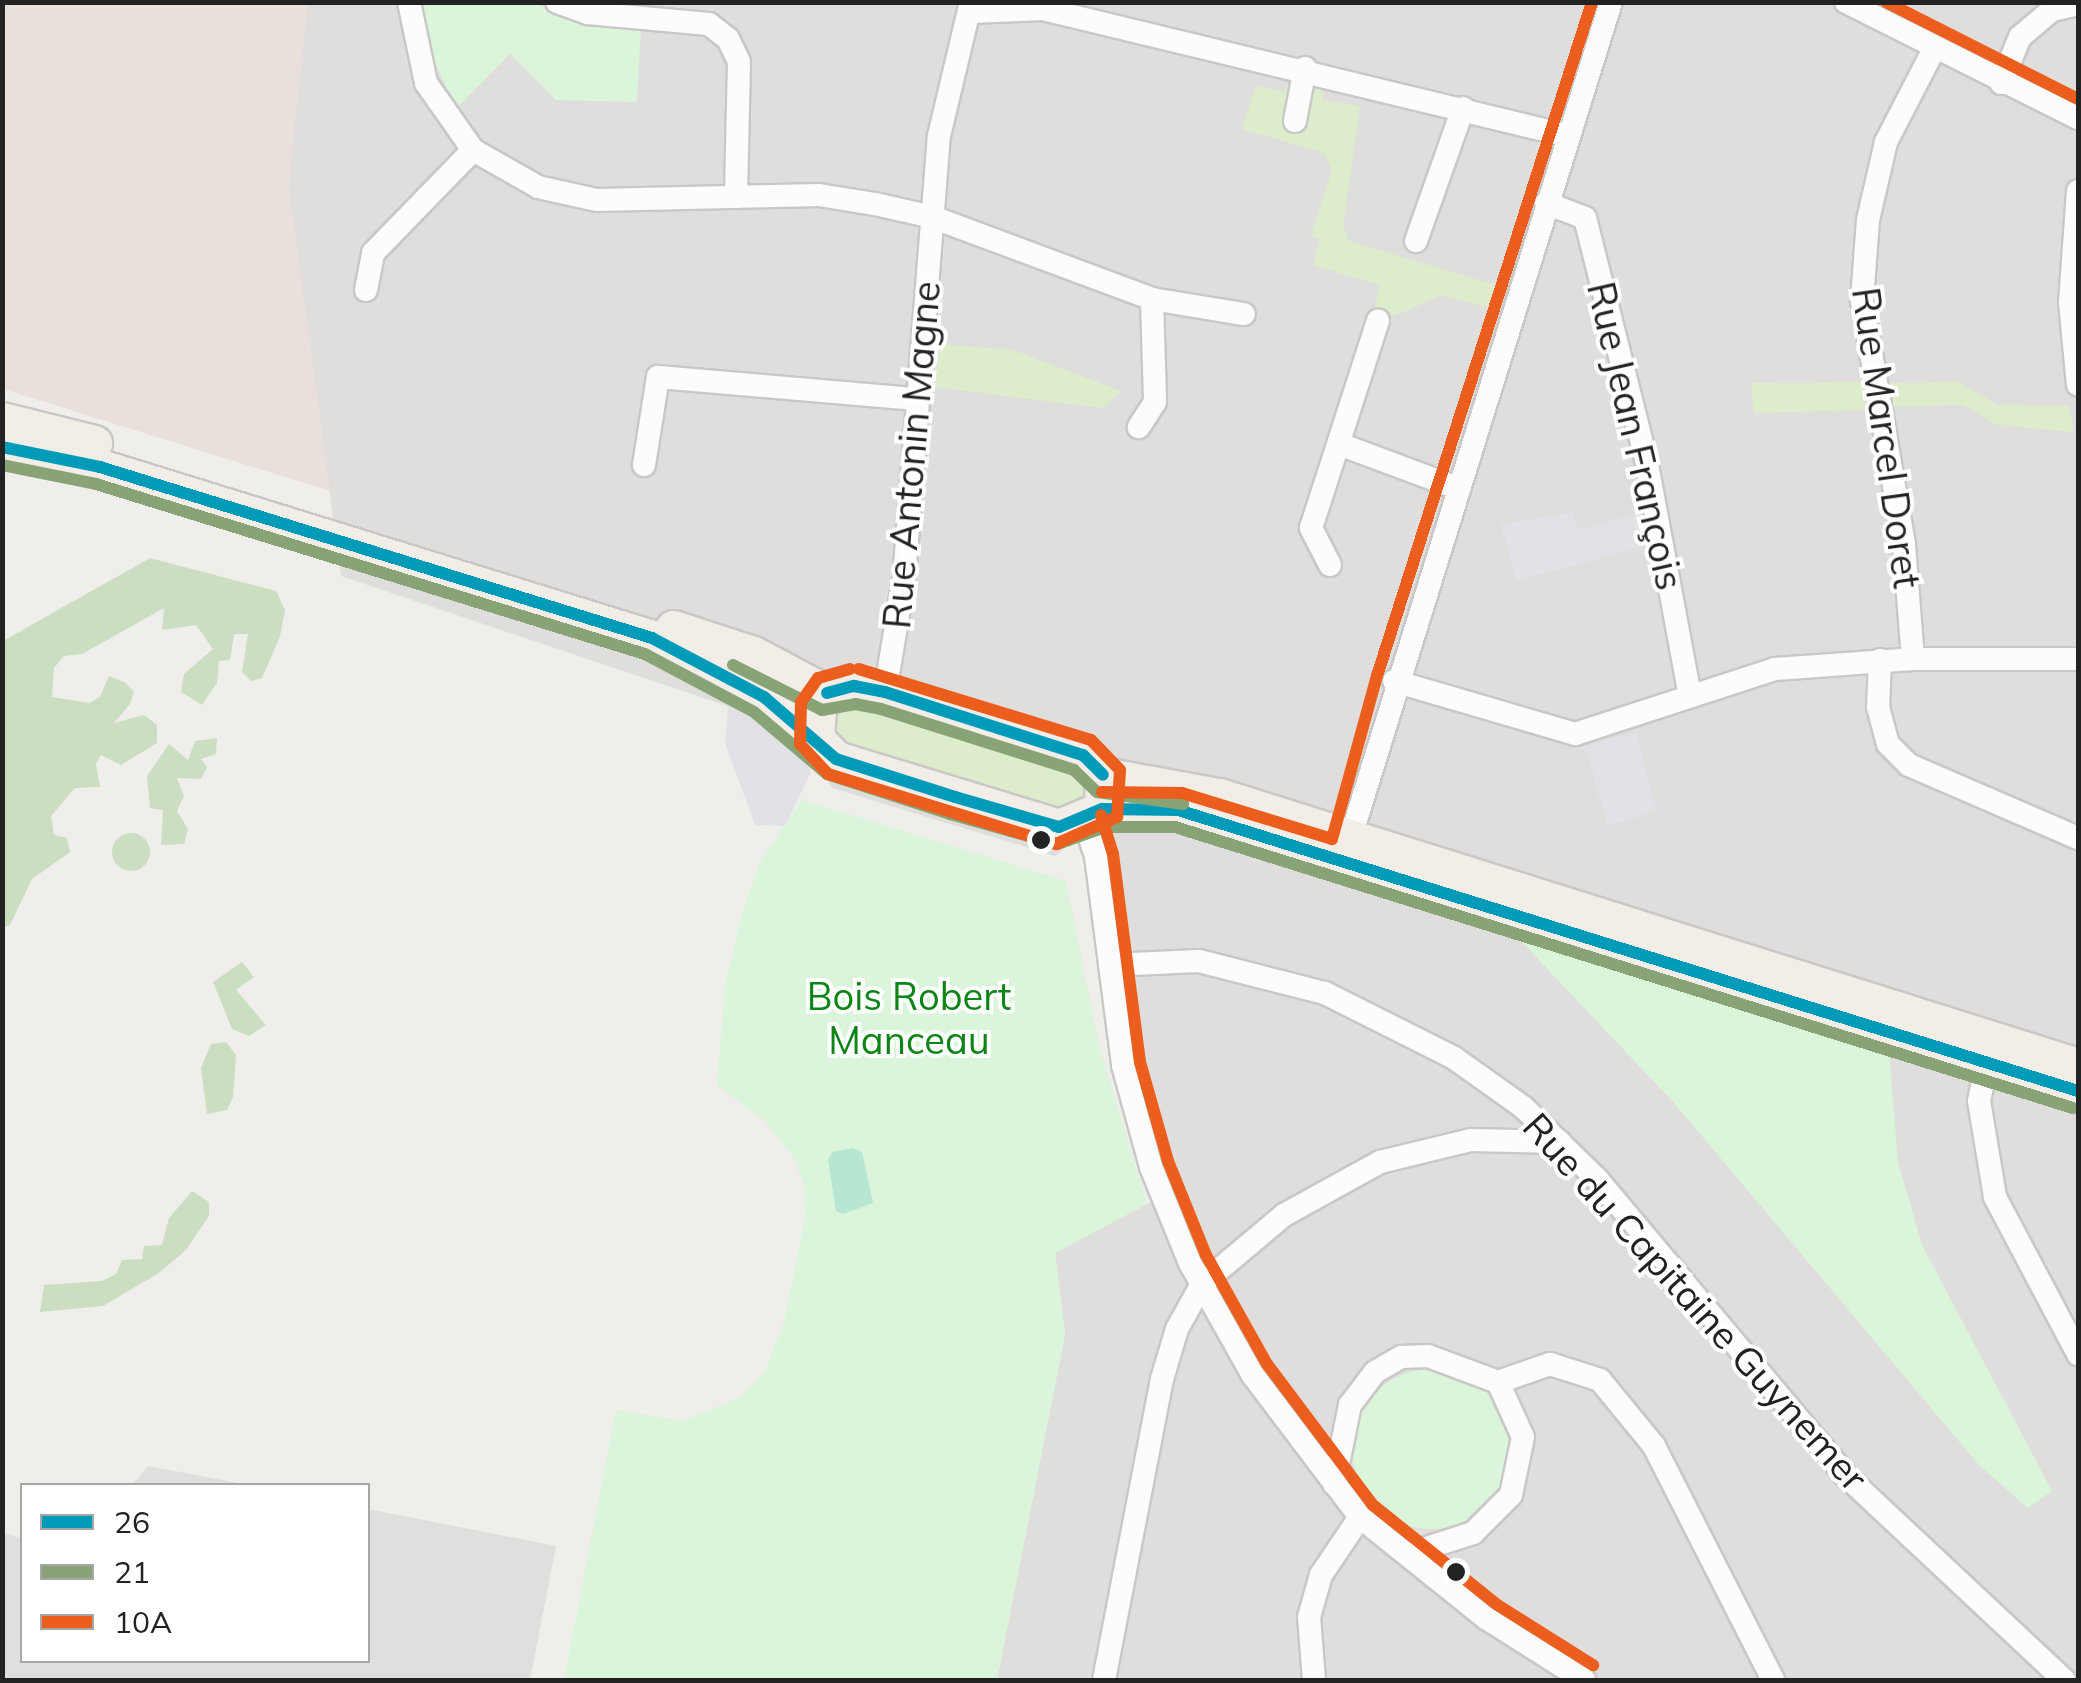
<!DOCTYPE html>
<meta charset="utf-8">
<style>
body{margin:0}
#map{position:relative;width:2081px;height:1683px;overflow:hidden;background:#f0eeeb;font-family:Mulish,sans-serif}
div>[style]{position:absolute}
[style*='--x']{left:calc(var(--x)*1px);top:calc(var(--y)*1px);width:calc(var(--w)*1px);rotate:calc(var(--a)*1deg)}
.residential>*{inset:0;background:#dfdedc}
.military>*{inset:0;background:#eae0db}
.grass>*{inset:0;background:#ddeccb}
.forest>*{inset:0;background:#cbdec1}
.round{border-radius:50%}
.park>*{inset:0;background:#daf5da}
.pitch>*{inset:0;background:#b7e6d2}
.parking>*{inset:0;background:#e0dfde}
.plaza>*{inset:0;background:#e2e1e5}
.roads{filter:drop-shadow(2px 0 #c9c8c7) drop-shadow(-2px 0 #c9c8c7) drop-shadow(0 2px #c9c8c7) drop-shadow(0 -2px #c9c8c7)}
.minor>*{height:22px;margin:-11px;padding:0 11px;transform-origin:11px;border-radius:11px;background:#fdfcfc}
.primary>*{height:35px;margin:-17.5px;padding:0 17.5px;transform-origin:17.5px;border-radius:17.5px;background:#f3ede7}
.bus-1>*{height:12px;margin:-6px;padding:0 6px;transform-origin:6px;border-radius:6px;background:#009bb9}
.bus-2>*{height:12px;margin:-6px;padding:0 6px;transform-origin:6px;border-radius:6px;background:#88a476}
.bus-3>*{height:12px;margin:-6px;padding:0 6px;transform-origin:6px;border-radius:6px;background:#eb5e1d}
.dots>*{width:28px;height:28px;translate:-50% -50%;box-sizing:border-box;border:5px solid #fff;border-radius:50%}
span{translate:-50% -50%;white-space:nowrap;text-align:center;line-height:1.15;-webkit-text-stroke:8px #fff;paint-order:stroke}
.street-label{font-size:38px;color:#222}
.park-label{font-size:38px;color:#0c8416}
.frame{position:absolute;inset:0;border:5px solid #222;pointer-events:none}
.legend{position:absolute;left:20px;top:1483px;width:350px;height:180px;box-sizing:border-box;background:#fff;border:2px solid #a7a7a7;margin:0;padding:12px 18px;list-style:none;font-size:30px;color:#222}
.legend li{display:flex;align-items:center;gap:20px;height:50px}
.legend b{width:50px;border:2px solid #a7a7a7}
</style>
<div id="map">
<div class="residential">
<i style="clip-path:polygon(307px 3px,2078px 3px,2078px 1680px,997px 1680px,1065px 1334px,1055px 1252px,1155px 1200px,1079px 836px,1055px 856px,832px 788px,811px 756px,748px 713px,341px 576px,288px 186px)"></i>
</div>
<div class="military">
<i style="clip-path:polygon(2px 3px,307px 3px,288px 186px,330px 491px,3px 389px)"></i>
</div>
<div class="grass">
<i style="clip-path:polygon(1290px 79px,1324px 85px,1322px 100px,1360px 106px,1343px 226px,1349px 241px,1505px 288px,1497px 310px,1442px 295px,1394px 316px,1374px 315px,1379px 285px,1313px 265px,1320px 239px,1311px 236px,1332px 170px,1324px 153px,1242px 129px,1256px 86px,1284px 92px)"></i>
<i style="clip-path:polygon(940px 344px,1013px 350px,1121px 391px,1103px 408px,935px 387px)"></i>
<i style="clip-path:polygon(1863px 382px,1866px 410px,1754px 413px,1751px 383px)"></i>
<i style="clip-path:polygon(1959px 382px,1997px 405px,2069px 406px,2074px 432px,1998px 425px,1963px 405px,1891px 407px,1884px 383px)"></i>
<i style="clip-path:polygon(855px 703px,1076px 761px,1093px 793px,1072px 813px,847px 753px,833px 725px,843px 708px)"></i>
</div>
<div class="forest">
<i style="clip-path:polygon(150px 558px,276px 591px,285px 610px,280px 636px,262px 678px,251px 681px,242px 672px,248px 634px,234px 634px,230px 660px,219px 661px,217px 683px,202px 705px,181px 692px,184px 674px,213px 649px,196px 625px,162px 630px,164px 608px,82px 654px,64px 656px,54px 668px,52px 697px,89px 703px,100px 697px,109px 676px,126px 683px,134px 692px,130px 704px,114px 723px,144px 715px,157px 725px,157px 743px,121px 765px,101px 755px,96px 764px,100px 787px,75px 788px,51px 816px,54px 835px,67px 838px,70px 852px,32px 879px,10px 925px,3px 927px,3px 641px)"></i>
<i style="clip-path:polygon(217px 738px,216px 754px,201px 759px,207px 767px,201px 779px,177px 778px,184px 796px,177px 811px,188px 829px,184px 844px,161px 845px,163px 810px,150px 808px,147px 776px,169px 744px,188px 760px,195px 741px)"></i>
<i class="round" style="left:112px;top:833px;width:38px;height:38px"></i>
<i style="clip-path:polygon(242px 962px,254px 977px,236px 990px,266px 1025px,249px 1036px,232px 1029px,213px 982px)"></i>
<i style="clip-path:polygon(226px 1042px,236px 1055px,233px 1097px,227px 1110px,207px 1114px,201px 1068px,211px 1044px)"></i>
<i style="clip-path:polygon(192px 1191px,209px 1202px,209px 1216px,186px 1250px,159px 1273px,103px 1306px,40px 1312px,44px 1285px,102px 1281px,116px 1274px,122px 1260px,142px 1259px,144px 1246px,162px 1245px,169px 1218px)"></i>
</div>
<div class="park">
<i style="clip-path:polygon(423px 3px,534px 3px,559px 14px,641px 28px,637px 102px,556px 100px,510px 54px,456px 109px,430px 52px)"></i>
<i style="clip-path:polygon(802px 800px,1066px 881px,1099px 1046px,1147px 1204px,1055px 1253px,1065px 1334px,997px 1680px,564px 1680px,616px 1410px,683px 1421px,741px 1397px,765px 1371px,784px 1322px,805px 1218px,804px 1186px,795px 1160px,765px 1121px,717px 1085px,725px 985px,741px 917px,760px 862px)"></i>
<i style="clip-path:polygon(1520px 940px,1889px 1052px,1898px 1162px,1922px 1245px,2052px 1491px,2028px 1508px,1979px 1465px,1675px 1104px)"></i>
<i class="round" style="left:1352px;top:1369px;width:160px;height:160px"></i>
</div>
<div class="pitch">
<i style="clip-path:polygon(853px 1148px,862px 1152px,873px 1203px,843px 1214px,836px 1211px,828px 1160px,832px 1152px)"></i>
</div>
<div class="parking">
<i style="clip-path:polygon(148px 1466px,249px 1485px,132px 1485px)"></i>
<i style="clip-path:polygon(368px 1509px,556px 1546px,530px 1680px,3px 1680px,3px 1533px,22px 1538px,22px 1660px,368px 1660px)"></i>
</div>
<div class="plaza">
<i style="clip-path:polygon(1657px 509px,1663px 541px,1516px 581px,1501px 525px,1572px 512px,1578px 530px)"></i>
<i style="clip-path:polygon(729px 692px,796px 737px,811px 772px,785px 826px,755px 825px,725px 743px)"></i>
<i style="clip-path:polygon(1636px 732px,1657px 811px,1607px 826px,1588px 754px,1579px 748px)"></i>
</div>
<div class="roads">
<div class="minor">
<i style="--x:409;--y:2;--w:83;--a:78.1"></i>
<i style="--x:426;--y:83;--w:21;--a:55"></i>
<i style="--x:438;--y:100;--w:61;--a:55"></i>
<i style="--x:473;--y:150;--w:75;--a:29.6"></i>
<i style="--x:538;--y:187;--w:60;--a:12.4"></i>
<i style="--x:597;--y:200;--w:222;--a:-1.3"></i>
<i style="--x:819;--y:195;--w:57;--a:9.1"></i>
<i style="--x:875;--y:204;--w:58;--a:12.8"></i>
<i style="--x:932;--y:217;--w:235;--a:20.4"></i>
<i style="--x:1152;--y:299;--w:103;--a:88.3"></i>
<i style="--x:1155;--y:402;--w:30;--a:123"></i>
<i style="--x:557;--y:2;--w:33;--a:20"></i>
<i style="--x:588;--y:13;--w:121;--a:5.2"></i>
<i style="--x:709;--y:24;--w:24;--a:38"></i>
<i style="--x:728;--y:39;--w:25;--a:64"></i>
<i style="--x:739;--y:62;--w:135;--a:91.3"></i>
<i style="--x:1846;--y:2;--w:259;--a:26.6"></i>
<i style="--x:971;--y:12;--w:72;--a:-2.4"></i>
<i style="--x:1043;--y:9;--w:541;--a:13.57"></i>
<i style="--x:2001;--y:83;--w:50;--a:-67.6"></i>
<i style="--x:2020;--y:37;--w:42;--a:-40.2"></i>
<i style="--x:2052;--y:10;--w:27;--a:-13"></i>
<i style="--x:1295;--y:121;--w:54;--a:-79.3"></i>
<i style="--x:2078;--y:191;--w:111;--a:94.1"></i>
<i style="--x:2070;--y:302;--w:83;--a:84.5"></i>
<i style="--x:1546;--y:203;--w:42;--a:21"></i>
<i style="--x:1585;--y:218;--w:249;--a:75.8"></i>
<i style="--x:1646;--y:459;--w:241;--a:79.5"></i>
<i style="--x:1416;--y:241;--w:141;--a:-70.5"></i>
<i style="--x:366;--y:290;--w:38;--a:-79"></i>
<i style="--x:373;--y:253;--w:144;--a:-45.8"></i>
<i style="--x:1152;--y:299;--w:93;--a:9.3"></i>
<i style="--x:1339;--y:444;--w:126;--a:20.4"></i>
<i style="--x:644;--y:465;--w:89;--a:-81"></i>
<i style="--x:658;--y:377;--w:260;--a:4.9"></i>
<i style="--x:1330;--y:565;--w:42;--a:-117.2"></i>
<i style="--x:1311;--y:528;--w:218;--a:-72.1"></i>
<i style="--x:1913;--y:659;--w:115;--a:-94.5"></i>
<i style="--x:1904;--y:544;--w:248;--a:-99.8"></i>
<i style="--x:1862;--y:300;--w:80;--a:-85.7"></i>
<i style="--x:1868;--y:220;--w:80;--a:-77"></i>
<i style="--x:1886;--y:142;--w:102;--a:-62.7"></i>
<i style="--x:1880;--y:660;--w:47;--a:92.4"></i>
<i style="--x:1878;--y:707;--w:38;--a:75"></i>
<i style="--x:1888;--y:744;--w:30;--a:45"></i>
<i style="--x:1909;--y:765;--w:184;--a:23.4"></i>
<i style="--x:1394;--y:681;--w:189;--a:16.3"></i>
<i style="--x:1575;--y:734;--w:210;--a:-18"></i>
<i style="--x:1775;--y:669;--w:138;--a:-4.1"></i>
<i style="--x:1913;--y:659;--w:165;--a:0"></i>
<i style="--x:885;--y:692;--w:115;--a:-80.5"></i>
<i style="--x:904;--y:579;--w:444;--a:-85.5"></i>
<i style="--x:939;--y:136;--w:138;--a:-76.6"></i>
<i style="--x:1084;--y:821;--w:37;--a:71"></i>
<i style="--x:1096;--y:856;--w:211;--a:82.6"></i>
<i style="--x:1123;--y:1065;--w:106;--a:74.6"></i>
<i style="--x:1151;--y:1167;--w:104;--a:67.9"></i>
<i style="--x:1190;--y:1263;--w:127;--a:60.8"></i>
<i style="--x:1252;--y:1374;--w:179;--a:52.9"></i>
<i style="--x:1360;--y:1517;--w:161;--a:38.7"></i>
<i style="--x:1486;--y:1618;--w:116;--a:32.3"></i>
<i style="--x:1347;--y:849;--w:887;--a:-72.69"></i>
<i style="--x:1110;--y:965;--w:89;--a:-2.6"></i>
<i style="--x:1199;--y:961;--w:130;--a:14.3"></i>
<i style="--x:1325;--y:993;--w:144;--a:26.7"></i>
<i style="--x:1454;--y:1058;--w:85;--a:35.4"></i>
<i style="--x:1523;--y:1107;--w:103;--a:44.2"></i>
<i style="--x:1597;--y:1179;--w:386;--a:50"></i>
<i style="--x:1845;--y:1475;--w:300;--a:43.1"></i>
<i style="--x:1989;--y:1052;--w:50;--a:101.5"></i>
<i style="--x:1979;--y:1101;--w:97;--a:80.5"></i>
<i style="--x:1995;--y:1197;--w:178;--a:62.1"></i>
<i style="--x:1498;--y:1382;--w:55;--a:-19.1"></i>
<i style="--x:1550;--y:1364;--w:52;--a:17.7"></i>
<i style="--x:1600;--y:1380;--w:85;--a:50.7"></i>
<i style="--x:1654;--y:1446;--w:263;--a:63"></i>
<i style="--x:1334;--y:1484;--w:81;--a:-78.6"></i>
<i style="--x:1350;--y:1405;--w:41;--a:-52.9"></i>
<i style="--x:1375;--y:1372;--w:30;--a:-30"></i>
<i style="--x:1401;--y:1357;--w:27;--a:-2"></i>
<i style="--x:1428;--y:1356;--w:75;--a:20.4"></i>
<i style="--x:1498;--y:1382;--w:60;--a:65.6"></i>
<i style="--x:1523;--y:1437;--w:59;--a:101.7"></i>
<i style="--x:1511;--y:1495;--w:54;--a:135"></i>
<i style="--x:1473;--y:1533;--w:68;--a:162.1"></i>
<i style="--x:1104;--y:1680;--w:307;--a:-79.1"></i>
<i style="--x:1162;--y:1379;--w:52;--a:-73.3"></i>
<i style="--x:1177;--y:1329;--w:51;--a:-60.9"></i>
<i style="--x:1202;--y:1284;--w:107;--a:-40.1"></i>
<i style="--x:1284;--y:1215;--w:110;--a:-28.9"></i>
<i style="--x:1380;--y:1162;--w:94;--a:-13.6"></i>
<i style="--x:1471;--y:1140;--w:89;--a:1.3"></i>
<i style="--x:1314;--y:1680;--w:63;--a:-94.5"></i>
<i style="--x:1309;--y:1617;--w:44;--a:-74.1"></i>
<i style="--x:1321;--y:1575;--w:70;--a:-56.1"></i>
</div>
<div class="primary">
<i style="--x:2;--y:420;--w:95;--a:14"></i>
<i style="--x:2;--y:447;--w:100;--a:11.5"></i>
<i style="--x:100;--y:467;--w:578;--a:17.21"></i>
<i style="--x:652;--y:638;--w:91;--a:26"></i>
<i style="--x:734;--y:678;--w:102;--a:36.2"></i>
<i style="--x:673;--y:628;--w:84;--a:18"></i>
<i style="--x:753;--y:654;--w:84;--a:27.8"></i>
<i style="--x:854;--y:686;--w:239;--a:16.8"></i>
<i style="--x:1083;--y:755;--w:28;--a:45"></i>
<i style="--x:1103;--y:775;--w:34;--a:92"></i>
<i style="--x:1102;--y:809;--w:47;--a:157.3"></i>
<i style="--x:1059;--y:827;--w:233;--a:-163"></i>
<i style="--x:836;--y:759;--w:29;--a:-134"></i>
<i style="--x:816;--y:738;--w:32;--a:-86"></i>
<i style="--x:818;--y:706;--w:16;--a:-55"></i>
<i style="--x:827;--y:693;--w:28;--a:-15"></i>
<i style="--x:1103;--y:775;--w:118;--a:10.3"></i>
<i style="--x:1219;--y:796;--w:900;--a:17.45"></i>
<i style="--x:1102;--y:809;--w:76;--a:0.8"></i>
<i style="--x:1178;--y:810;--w:943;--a:17.34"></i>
</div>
</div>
<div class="bus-1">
<i style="--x:2;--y:447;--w:100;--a:11.5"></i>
<i style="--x:100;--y:467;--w:578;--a:17.21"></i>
<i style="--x:652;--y:638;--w:127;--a:27.8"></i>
<i style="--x:764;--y:697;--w:95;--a:40.7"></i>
<i style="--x:836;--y:759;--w:125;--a:17.7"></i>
<i style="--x:955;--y:797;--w:108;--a:16.1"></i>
<i style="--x:1059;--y:827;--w:47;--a:-22.7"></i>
<i style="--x:1102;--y:809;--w:76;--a:0.8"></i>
<i style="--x:1178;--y:810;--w:943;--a:17.34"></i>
<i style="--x:827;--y:693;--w:28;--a:-15"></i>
<i style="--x:854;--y:686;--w:32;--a:11"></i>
<i style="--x:885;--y:692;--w:208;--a:17.7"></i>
<i style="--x:1083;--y:755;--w:28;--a:45"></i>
</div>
<div class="bus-2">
<i style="--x:2;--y:465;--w:96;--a:11.4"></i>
<i style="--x:96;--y:484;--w:575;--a:17.21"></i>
<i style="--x:645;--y:654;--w:123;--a:28"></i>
<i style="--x:754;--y:712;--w:96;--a:40.3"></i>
<i style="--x:827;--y:774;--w:129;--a:18"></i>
<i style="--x:950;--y:814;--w:111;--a:15.7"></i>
<i style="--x:1057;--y:844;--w:51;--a:-19.5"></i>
<i style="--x:1105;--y:827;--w:70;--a:0"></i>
<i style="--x:1175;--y:827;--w:941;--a:17.38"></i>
<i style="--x:733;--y:665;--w:100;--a:26.8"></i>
<i style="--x:822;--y:710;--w:34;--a:-10"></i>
<i style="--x:855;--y:704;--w:26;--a:11"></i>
<i style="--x:881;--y:709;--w:202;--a:17.5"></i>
<i style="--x:1074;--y:770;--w:32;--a:44"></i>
<i style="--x:1097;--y:792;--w:87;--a:7.9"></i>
</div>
<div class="bus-3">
<i style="--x:1886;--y:2;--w:215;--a:26.8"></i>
<i style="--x:850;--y:669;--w:33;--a:164"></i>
<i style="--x:818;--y:678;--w:29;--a:125"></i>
<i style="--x:801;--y:702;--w:42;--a:91.4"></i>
<i style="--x:800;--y:744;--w:41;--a:47"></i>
<i style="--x:828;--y:774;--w:239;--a:17.1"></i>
<i style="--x:1056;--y:844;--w:67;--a:-23.9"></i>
<i style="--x:1117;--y:817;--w:47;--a:-86.3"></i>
<i style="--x:1120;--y:770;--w:42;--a:-134"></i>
<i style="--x:1091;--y:740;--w:243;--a:-163"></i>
<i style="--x:1102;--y:792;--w:80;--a:0.7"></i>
<i style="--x:1182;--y:793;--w:157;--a:17"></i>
<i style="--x:1332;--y:839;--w:169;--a:-74.6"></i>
<i style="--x:1377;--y:676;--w:707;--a:-72.31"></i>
<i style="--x:1101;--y:815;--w:41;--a:72.9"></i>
<i style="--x:1113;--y:854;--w:210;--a:82.6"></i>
<i style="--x:1140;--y:1062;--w:103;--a:74.2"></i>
<i style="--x:1168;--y:1161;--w:101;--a:68"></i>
<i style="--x:1206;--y:1255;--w:125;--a:60.8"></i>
<i style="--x:1267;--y:1364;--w:176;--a:53.1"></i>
<i style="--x:1373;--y:1505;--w:158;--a:38.8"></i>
<i style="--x:1496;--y:1604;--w:115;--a:32.2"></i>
</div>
<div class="dots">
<i style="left:1041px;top:840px;background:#222"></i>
<i style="left:1456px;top:1572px;background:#222"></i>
</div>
<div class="street-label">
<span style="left:1635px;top:436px;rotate:77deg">Rue Jean François</span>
<span style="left:1886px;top:438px;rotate:82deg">Rue Marcel Doret</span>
<span style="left:912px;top:455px;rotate:-85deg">Rue Antonin Magne</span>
<span style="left:1695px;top:1302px;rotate:48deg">Rue du Capitaine Guynemer</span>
</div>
<div class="park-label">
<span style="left:909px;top:1019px">Bois Robert<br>Manceau</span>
</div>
<div class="frame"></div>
<ul class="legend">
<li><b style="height:12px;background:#009bb9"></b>26</li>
<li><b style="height:12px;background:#88a476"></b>21</li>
<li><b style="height:12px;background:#eb5e1d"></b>10A</li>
</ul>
</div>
